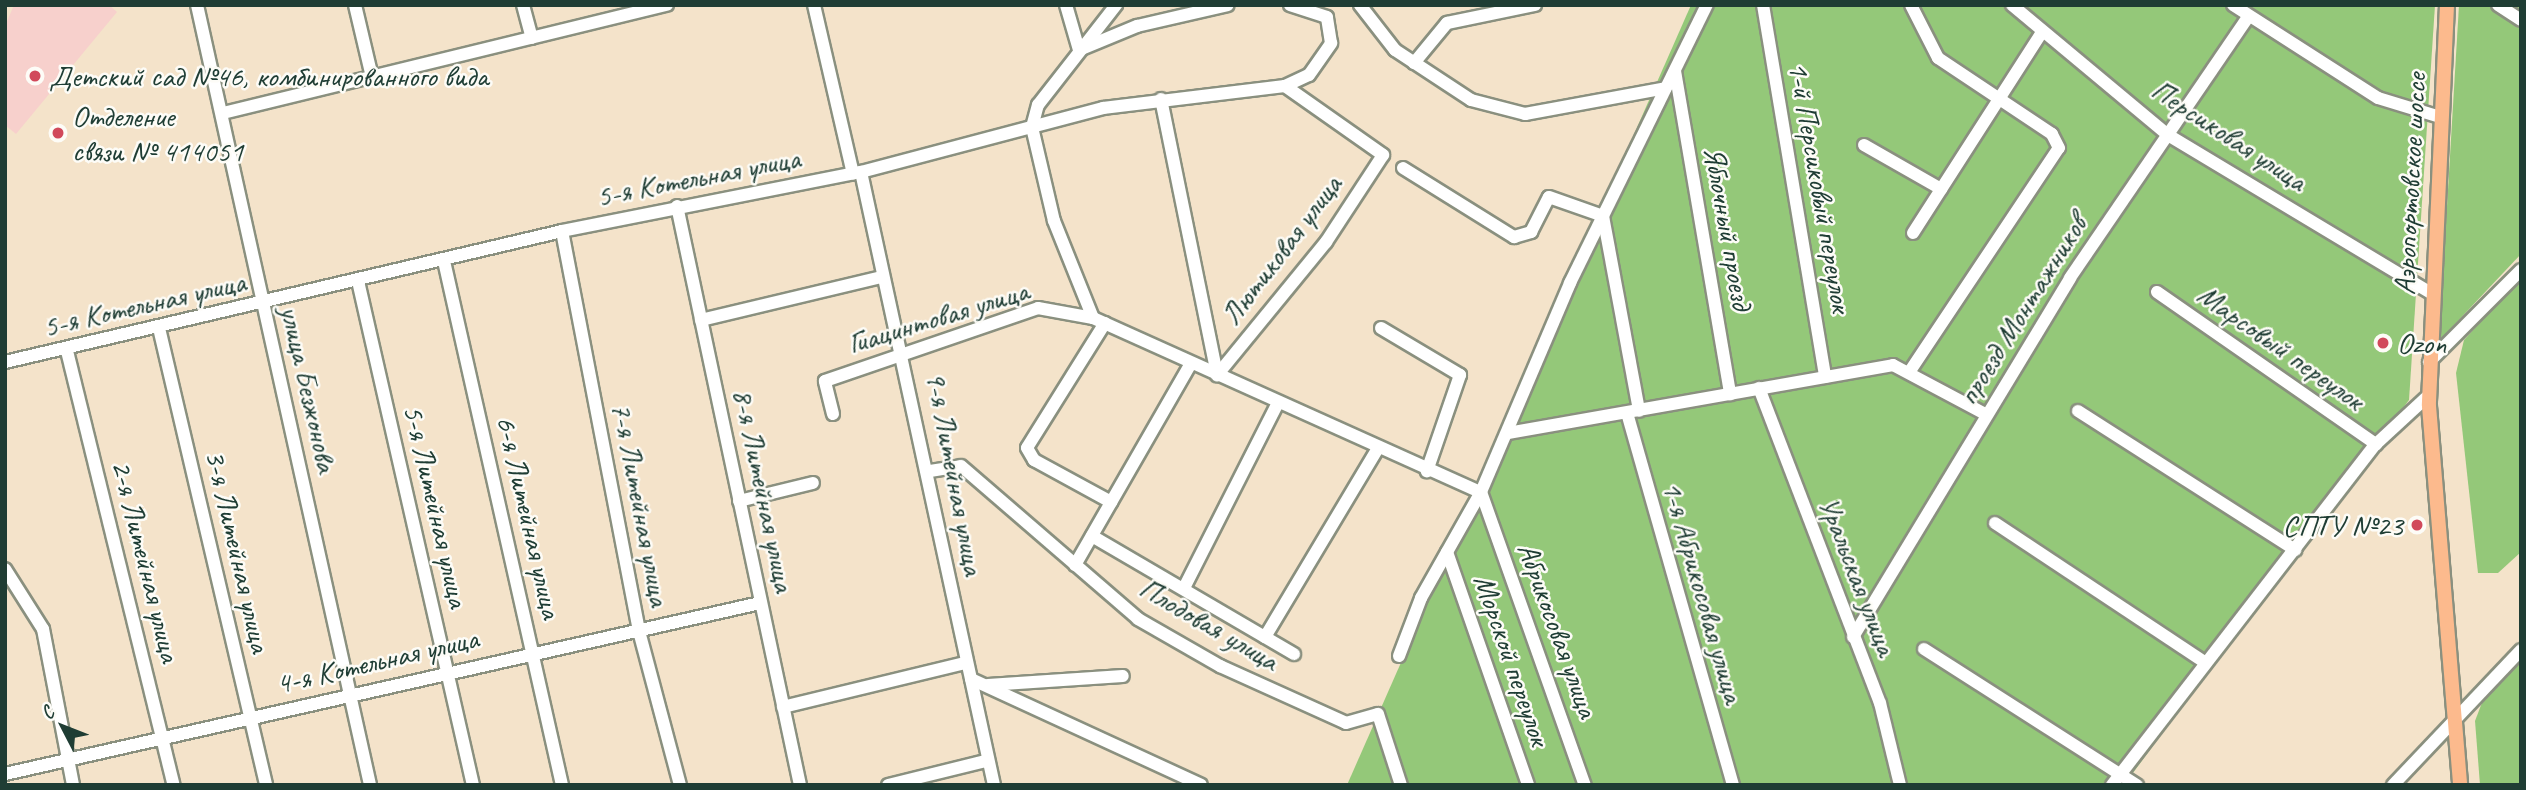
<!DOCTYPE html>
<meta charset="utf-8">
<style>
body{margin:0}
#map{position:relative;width:2526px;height:790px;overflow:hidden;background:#f4e3ca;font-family:Caveat,sans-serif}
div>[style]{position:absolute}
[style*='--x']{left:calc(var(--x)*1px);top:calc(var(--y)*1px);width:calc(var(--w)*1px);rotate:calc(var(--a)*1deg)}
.built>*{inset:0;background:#f7d0cc}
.green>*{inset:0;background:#94c879}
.roads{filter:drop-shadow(2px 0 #8a907f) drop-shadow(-2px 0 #8a907f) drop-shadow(0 2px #8a907f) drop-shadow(0 -2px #8a907f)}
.minor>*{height:12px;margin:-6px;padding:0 6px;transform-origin:6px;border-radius:6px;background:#fff}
.major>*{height:14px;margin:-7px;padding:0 7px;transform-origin:7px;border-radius:7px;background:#fcba8d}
.dots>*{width:19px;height:19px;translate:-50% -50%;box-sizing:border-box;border:4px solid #fdfcf7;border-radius:50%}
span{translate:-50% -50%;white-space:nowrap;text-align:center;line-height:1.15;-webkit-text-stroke:5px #fdfcf7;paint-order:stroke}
.poi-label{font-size:30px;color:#1f3d34}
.left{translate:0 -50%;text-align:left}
.right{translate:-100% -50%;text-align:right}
.street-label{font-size:30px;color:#1f3d34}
.frame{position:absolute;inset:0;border:7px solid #1f3d34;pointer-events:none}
.north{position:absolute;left:28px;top:692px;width:70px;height:70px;-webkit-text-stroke:5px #fdfcf7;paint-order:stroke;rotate:312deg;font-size:19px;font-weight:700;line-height:28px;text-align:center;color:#1f3d34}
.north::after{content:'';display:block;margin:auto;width:24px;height:32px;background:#1f3d34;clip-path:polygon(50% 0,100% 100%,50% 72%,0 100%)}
</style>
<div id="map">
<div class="built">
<i style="clip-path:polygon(14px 5px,109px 5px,117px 12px,16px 134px,5px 125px,5px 26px)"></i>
</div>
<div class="green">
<i style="clip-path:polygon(1691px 5px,2435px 5px,2409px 400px,2124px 785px,1347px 785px)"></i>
<i style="clip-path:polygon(2459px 5px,2521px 5px,2521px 254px,2439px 341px)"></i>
<i style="clip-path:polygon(2521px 277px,2521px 552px,2498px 573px,2478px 573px,2456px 373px,2464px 340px)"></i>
<i style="clip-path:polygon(2521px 662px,2521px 785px,2480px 785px,2475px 721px,2483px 700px)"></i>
</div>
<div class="roads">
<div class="minor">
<i style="--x:197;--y:5;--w:799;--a:77.49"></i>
<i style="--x:355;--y:5;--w:74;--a:76.7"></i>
<i style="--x:523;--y:5;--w:34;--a:75"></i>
<i style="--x:814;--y:5;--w:173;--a:77"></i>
<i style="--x:1066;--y:5;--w:47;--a:73.9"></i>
<i style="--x:1079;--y:50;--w:63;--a:-22.5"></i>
<i style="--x:1137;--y:26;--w:93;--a:-13"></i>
<i style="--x:1360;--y:5;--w:57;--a:52.1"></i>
<i style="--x:1395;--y:50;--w:91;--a:33.3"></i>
<i style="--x:1471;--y:100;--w:56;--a:14.5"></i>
<i style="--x:1525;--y:114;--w:143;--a:-10.4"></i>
<i style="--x:1763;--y:5;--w:377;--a:80.5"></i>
<i style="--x:2012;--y:5;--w:203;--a:39.8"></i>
<i style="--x:2168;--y:135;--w:305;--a:31"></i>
<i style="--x:2233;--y:5;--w:172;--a:32.7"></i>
<i style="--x:2378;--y:98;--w:65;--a:17"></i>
<i style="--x:2498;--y:5;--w:27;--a:33"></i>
<i style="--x:1414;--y:63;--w:52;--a:-50.5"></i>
<i style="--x:1447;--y:23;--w:90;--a:-11.6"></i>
<i style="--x:1675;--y:71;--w:328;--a:80.3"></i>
<i style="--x:1285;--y:86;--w:26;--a:-25"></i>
<i style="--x:1309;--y:75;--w:39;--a:-55"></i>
<i style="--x:1331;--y:43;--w:26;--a:-99"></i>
<i style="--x:1327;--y:17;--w:39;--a:-162"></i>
<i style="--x:1161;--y:99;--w:282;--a:78.5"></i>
<i style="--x:223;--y:113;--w:457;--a:-13.7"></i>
<i style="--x:1864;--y:145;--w:89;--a:29.7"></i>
<i style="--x:1403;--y:168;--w:131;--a:31.9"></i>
<i style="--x:1514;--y:237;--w:18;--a:-16"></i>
<i style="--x:1531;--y:232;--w:39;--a:-63"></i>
<i style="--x:1549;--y:197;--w:57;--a:19.4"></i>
<i style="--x:1603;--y:216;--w:198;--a:79.5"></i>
<i style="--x:861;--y:172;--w:627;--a:77.76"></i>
<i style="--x:677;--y:206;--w:592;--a:78.01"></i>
<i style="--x:562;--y:231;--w:407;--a:79.1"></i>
<i style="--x:639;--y:631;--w:159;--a:75.1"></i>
<i style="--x:1913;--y:233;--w:239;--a:-57.3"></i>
<i style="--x:444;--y:261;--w:537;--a:77.31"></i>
<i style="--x:358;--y:281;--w:517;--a:77.15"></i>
<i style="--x:2157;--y:292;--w:267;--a:34.8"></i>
<i style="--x:1093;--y:318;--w:105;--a:-111.9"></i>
<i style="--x:1054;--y:221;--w:97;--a:-103.2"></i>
<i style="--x:1032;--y:127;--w:23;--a:-75"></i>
<i style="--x:1038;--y:105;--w:127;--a:-52"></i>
<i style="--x:701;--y:320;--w:186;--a:-13.4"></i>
<i style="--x:1105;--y:323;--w:147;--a:122"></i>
<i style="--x:1027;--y:448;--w:14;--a:60"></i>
<i style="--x:1034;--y:460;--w:88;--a:28.6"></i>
<i style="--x:159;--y:328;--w:469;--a:76.8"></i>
<i style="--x:1381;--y:328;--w:92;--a:30.7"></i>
<i style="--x:1460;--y:375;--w:102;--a:109"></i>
<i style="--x:67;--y:351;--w:447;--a:76.2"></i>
<i style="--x:5;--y:362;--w:572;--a:-13.23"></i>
<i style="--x:562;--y:231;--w:305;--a:-11.2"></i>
<i style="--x:861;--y:172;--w:250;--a:-14.8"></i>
<i style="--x:1103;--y:108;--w:183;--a:-6.9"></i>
<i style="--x:1285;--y:86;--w:120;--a:35.1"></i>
<i style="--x:1383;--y:155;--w:104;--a:123.2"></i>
<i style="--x:1326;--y:242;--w:172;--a:129.3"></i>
<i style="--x:2429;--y:362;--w:130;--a:-45"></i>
<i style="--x:1910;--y:371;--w:268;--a:-56.3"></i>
<i style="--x:2059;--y:148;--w:16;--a:-117"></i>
<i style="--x:2052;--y:134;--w:137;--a:-146.3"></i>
<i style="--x:1938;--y:58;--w:59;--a:-117"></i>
<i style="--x:1759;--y:388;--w:337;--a:69"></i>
<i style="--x:1880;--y:703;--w:84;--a:76.3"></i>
<i style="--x:2078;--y:411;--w:258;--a:32.6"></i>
<i style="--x:1627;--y:413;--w:387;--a:74.1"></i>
<i style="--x:833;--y:414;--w:34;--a:-104"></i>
<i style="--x:825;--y:381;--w:225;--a:-18.9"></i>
<i style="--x:1038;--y:308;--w:56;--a:10.3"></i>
<i style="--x:1093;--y:318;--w:425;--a:24.2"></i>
<i style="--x:1508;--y:433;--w:391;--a:-10"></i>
<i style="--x:1893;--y:365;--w:106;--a:28"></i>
<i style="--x:930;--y:471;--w:31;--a:-9"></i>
<i style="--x:961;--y:466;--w:234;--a:40.8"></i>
<i style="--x:1138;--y:619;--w:95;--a:29.8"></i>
<i style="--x:1220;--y:666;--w:138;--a:24.3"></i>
<i style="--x:1346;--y:723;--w:33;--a:-16"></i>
<i style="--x:1378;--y:714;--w:75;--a:72.1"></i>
<i style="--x:1481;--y:492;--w:311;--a:70.5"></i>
<i style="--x:739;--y:501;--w:76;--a:-13.7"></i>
<i style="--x:1995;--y:523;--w:253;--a:33.6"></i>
<i style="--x:1092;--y:536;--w:234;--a:30.3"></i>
<i style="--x:1447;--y:552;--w:247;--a:70.8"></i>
<i style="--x:1075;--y:565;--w:233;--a:-60.1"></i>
<i style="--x:5;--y:569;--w:71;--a:57.7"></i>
<i style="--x:43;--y:629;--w:159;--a:79.1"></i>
<i style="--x:1184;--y:588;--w:208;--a:-63.1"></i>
<i style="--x:1265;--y:637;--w:218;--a:-59.1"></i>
<i style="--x:1853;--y:637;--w:419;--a:-58.8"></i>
<i style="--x:2070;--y:278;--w:316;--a:-55.7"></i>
<i style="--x:1924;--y:649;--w:253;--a:32.6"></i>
<i style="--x:1399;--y:656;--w:62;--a:-69.2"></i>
<i style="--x:1421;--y:598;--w:122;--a:-60.5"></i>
<i style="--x:1481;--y:492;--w:227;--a:-66.9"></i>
<i style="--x:1570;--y:283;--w:310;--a:-63.8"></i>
<i style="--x:971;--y:679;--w:253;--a:24.7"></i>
<i style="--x:988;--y:685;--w:135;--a:-3.8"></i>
<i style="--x:783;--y:707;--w:187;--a:-13.6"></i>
<i style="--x:5;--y:774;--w:774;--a:-12.76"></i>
<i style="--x:888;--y:785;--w:101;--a:-13.8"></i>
<i style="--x:2112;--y:785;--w:431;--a:-52.3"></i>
<i style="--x:2376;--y:444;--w:71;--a:-42.7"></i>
<i style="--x:2393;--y:785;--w:186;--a:-46.5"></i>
</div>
<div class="major">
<i style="--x:2447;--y:5;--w:401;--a:92.6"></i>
<i style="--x:2429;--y:406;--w:380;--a:85.3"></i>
</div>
</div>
<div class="dots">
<i style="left:35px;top:76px;background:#d1495b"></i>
<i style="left:58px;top:133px;background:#d1495b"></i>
<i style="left:2383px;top:343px;background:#d1495b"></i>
<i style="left:2417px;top:525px;background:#d1495b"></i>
</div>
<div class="poi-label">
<span class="left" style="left:49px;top:76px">Детский сад №46, комбинированного вида</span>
<span class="left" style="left:72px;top:133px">Отделение<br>связи № 414051</span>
<span class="left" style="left:2397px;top:343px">Ozon</span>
<span class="right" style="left:2403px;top:525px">СПТУ №23</span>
</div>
<div class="street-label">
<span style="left:2229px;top:135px;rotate:33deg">Персиковая улица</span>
<span style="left:698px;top:177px;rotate:-11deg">5-я Котельная улица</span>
<span style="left:2410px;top:184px;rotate:-87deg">Аэропортовское шоссе</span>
<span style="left:1820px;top:187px;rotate:80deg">1-й Персиковый переулок</span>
<span style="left:1728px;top:228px;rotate:80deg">Яблочный проезд</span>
<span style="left:1281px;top:250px;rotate:-53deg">Лютиковая улица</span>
<span style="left:144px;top:304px;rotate:-13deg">5-я Котельная улица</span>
<span style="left:2022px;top:310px;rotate:-58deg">проезд Монтажников</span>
<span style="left:938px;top:317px;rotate:-17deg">Гиацинтовая улица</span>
<span style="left:2281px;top:347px;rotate:35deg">Марсовый переулок</span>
<span style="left:309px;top:389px;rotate:77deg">улица Безжонова</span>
<span style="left:955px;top:473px;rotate:79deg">9-я Литейная улица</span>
<span style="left:764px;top:490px;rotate:78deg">8-я Литейная улица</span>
<span style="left:641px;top:504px;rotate:79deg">7-я Литейная улица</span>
<span style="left:436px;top:506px;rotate:77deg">5-я Литейная улица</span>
<span style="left:529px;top:517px;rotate:77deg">6-я Литейная улица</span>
<span style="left:238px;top:551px;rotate:77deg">3-я Литейная улица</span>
<span style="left:146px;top:561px;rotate:76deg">2-я Литейная улица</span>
<span style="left:1858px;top:576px;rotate:69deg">Уральская улица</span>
<span style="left:1703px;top:592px;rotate:74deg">1-я Абрикосовая улица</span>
<span style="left:1209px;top:624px;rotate:30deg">Плодовая улица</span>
<span style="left:1558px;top:630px;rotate:70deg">Абрикосовая улица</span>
<span style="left:1512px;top:660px;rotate:71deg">Морской переулок</span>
<span style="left:377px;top:661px;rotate:-13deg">4-я Котельная улица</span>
</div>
<div class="frame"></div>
<div class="north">С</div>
</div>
